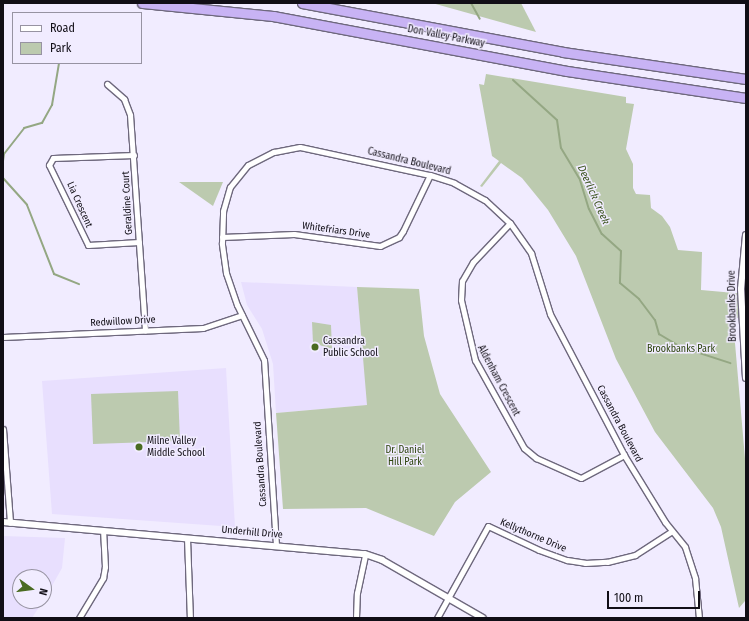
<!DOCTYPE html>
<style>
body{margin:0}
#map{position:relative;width:749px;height:621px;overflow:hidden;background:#f1ecff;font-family:"Fira Sans Condensed",sans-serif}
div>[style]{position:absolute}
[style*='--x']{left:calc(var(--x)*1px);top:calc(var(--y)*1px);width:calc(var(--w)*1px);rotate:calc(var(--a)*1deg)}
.built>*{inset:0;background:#e8dffe}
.green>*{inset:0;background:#bccaaf}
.stream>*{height:2px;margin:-1px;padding:0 1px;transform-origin:1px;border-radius:1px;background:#94a783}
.roads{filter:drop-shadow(1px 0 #6e687d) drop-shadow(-1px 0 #6e687d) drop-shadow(0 1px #6e687d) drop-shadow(0 -1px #6e687d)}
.minor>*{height:5px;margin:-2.5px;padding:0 2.5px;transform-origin:2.5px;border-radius:2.5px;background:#fff}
.tertiary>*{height:6px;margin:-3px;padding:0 3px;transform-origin:3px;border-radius:3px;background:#fff}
.motorway>*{height:9px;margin:-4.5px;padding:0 4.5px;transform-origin:4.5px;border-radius:4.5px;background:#c8b3f4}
.dots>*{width:11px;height:11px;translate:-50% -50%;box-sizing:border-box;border:2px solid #f1ecff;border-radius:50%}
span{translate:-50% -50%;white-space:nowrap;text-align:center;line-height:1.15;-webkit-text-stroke:3px #f1ecff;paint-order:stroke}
.street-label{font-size:10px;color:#110e16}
.poi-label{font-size:10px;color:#110e16}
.left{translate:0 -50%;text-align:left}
.park-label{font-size:10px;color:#2b430b}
.water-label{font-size:11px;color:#3b541e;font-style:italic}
.frame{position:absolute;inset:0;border:4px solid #110e16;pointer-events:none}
.legend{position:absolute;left:12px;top:12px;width:130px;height:52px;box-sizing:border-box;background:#f1ecff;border:1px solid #9793a2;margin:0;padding:5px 7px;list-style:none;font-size:12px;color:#110e16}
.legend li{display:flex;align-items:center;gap:8px;height:20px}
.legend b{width:20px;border:1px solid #9793a2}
.north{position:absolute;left:12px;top:569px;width:40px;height:40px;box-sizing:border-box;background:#f1ecff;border:1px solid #9793a2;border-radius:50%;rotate:104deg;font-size:11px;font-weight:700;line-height:16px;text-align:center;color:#110e16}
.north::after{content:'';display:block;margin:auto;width:14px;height:18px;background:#4a6b21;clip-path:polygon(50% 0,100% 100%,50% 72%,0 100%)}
.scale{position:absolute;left:607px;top:591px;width:93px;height:18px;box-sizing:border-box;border:2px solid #110e16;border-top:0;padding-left:5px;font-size:12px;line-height:14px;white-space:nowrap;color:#110e16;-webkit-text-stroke:3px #f1ecff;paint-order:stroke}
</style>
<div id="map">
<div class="built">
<i style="clip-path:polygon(241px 282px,357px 287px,368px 405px,276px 413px,273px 364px,262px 329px,247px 305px)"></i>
<i style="clip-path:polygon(226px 368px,235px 527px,52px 514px,42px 381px)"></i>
<i style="clip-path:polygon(3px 536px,65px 538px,62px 568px,44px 600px,44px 577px,20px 577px,20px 601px,43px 601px,32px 618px,3px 618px)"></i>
</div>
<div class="green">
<i style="clip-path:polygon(432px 3px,521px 3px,536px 32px)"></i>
<i style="clip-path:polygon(486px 74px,626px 97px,626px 103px,634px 104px,626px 149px,633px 164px,633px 188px,636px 194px,650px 195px,651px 208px,662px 216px,670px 227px,678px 250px,702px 252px,701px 290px,746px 294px,746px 314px,733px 320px,746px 470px,746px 606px,745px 601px,739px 608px,721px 527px,713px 508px,655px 432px,616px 359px,576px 256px,548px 210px,522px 178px,501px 163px,482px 187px,480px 186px,499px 161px,492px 156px,479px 84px,484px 85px)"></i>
<i style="clip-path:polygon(179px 182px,223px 182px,213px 206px)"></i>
<i style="clip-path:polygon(357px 287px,419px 289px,424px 336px,440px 394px,491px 472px,455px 502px,434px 536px,366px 508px,283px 509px,276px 413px,367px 405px)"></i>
<i style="clip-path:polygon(312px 322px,331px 325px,332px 349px,313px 343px)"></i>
<i style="clip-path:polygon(178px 391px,180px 441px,93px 444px,91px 394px)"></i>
</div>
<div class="stream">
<i style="--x:471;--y:3;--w:18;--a:61"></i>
<i style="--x:513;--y:80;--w:59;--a:42.3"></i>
<i style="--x:557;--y:120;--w:28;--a:82"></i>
<i style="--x:561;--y:148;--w:37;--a:59"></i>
<i style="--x:580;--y:180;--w:30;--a:73"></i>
<i style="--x:589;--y:209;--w:28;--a:63"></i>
<i style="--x:602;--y:234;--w:25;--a:42"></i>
<i style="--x:621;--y:251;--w:32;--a:92"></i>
<i style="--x:620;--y:283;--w:25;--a:40"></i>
<i style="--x:639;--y:299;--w:26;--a:53"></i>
<i style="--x:655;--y:320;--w:15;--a:74"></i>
<i style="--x:659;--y:334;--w:26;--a:31"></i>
<i style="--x:681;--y:347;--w:52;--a:18.1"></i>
<i style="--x:3;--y:161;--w:7;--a:-82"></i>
<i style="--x:4;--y:154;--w:33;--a:-52"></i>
<i style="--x:24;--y:128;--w:19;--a:-16"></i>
<i style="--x:42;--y:123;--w:21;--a:-61"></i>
<i style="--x:52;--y:105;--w:43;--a:-80.5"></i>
<i style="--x:3;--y:178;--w:36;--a:48"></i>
<i style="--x:27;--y:205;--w:74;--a:68.6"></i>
<i style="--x:54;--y:274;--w:27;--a:22"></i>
</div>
<div class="roads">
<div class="minor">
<i style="--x:107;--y:84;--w:23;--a:41"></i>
<i style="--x:124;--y:99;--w:17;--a:69"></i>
<i style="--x:130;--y:115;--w:216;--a:86"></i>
<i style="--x:134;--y:155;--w:81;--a:177.9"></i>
<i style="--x:53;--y:158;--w:8;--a:120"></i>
<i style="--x:49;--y:165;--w:89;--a:64"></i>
<i style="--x:88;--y:245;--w:51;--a:-3.4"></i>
<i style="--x:510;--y:223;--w:54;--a:133.5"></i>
<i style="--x:473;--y:262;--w:22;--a:120"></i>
<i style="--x:462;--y:281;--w:19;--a:93"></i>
<i style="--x:461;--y:300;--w:62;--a:76.9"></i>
<i style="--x:475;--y:360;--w:101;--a:60.9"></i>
<i style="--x:524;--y:448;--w:16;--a:40"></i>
<i style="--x:536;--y:458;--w:49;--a:24"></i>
<i style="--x:581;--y:478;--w:49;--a:-28.1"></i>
<i style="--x:222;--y:237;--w:72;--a:-2.4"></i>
<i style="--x:294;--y:234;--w:87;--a:7.9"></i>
<i style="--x:380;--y:246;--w:21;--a:-25"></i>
<i style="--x:399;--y:237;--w:7;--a:-56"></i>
<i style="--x:403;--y:231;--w:62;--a:-64.3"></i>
<i style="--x:3;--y:337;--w:200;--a:-2.6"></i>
<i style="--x:203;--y:328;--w:41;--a:-18.4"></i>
<i style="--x:3;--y:429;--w:94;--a:85.7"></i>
<i style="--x:187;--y:538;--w:80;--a:87.9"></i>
<i style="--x:276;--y:545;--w:185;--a:-93.7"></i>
<i style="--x:264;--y:360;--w:61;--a:-116.1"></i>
<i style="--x:237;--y:305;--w:34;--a:-109"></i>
<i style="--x:226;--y:273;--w:30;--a:-98"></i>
<i style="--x:222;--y:243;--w:32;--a:-88"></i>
<i style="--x:223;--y:211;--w:25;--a:-74"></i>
<i style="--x:230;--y:187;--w:28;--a:-51"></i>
<i style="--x:248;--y:165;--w:29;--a:-27"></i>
<i style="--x:274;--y:152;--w:26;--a:-11"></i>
<i style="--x:300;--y:147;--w:133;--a:12.2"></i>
<i style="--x:430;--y:175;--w:25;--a:18"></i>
<i style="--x:454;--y:183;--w:35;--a:29"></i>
<i style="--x:485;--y:200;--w:34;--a:43"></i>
<i style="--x:510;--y:223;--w:37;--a:55"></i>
<i style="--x:531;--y:253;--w:64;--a:72.7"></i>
<i style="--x:550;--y:314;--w:159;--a:62.3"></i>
<i style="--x:624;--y:455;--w:79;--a:58.5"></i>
<i style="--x:665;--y:522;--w:32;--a:51"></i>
<i style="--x:685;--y:547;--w:33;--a:72"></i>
<i style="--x:695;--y:578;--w:40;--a:84.3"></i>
<i style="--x:79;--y:618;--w:47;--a:-59"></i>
<i style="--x:103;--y:578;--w:11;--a:-80"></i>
<i style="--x:105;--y:567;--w:36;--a:-93"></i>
<i style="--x:356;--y:618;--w:25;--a:-88"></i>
<i style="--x:357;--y:593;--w:40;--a:-78"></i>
<i style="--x:437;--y:618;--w:105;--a:-61"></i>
<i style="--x:488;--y:526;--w:56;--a:25.2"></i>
<i style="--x:539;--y:550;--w:30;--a:20"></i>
<i style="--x:567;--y:560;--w:18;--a:9"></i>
<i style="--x:585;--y:563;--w:22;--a:-3"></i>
<i style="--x:607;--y:562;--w:29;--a:-14"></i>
<i style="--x:635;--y:555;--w:44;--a:-33"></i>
</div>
<div class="tertiary">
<i style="--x:746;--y:235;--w:54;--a:95.3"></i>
<i style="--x:741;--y:289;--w:89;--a:86.8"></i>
<i style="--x:3;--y:522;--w:363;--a:5.1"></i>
<i style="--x:365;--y:554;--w:18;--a:19"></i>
<i style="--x:382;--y:560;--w:116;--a:29.9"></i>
</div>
<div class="motorway">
<i style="--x:142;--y:3;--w:132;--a:5.7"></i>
<i style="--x:273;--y:16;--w:299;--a:10.6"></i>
<i style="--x:567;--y:71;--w:181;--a:8.6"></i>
<i style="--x:302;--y:3;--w:266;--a:10.6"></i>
<i style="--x:563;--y:52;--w:185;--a:8.4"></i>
</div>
</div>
<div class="dots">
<i style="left:315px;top:347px;background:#4a6b21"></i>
<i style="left:139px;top:447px;background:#4a6b21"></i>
</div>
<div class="street-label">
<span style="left:446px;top:37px;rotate:11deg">Don Valley Parkway</span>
<span style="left:409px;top:162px;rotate:14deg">Cassandra Boulevard</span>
<span style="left:128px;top:203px;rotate:-93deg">Geraldine Court</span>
<span style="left:79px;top:205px;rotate:66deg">Lia Crescent</span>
<span style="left:336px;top:231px;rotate:8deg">Whitefriars Drive</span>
<span style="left:733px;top:306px;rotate:-91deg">Brookbanks Drive</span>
<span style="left:123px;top:322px;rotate:-3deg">Redwillow Drive</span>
<span style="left:498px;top:381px;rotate:62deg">Aldenham Crescent</span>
<span style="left:619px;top:424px;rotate:62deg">Cassandra Boulevard</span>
<span style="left:261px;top:464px;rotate:-94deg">Cassandra Boulevard</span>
<span style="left:252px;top:533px;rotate:5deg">Underhill Drive</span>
<span style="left:533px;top:536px;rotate:23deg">Kellythorne Drive</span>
</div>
<div class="poi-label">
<span class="left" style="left:323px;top:347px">Cassandra<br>Public School</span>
<span class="left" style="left:147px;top:447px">Milne Valley<br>Middle School</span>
</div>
<div class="park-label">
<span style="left:681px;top:350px">Brookbanks Park</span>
<span style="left:405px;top:456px">Dr. Daniel<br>Hill Park</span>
</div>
<div class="water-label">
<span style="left:593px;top:195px;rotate:66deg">Deerlick Creek</span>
</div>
<div class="frame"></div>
<ul class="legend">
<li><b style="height:5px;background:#fff"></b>Road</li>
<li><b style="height:11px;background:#bccaaf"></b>Park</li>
</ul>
<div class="north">N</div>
<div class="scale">100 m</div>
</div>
